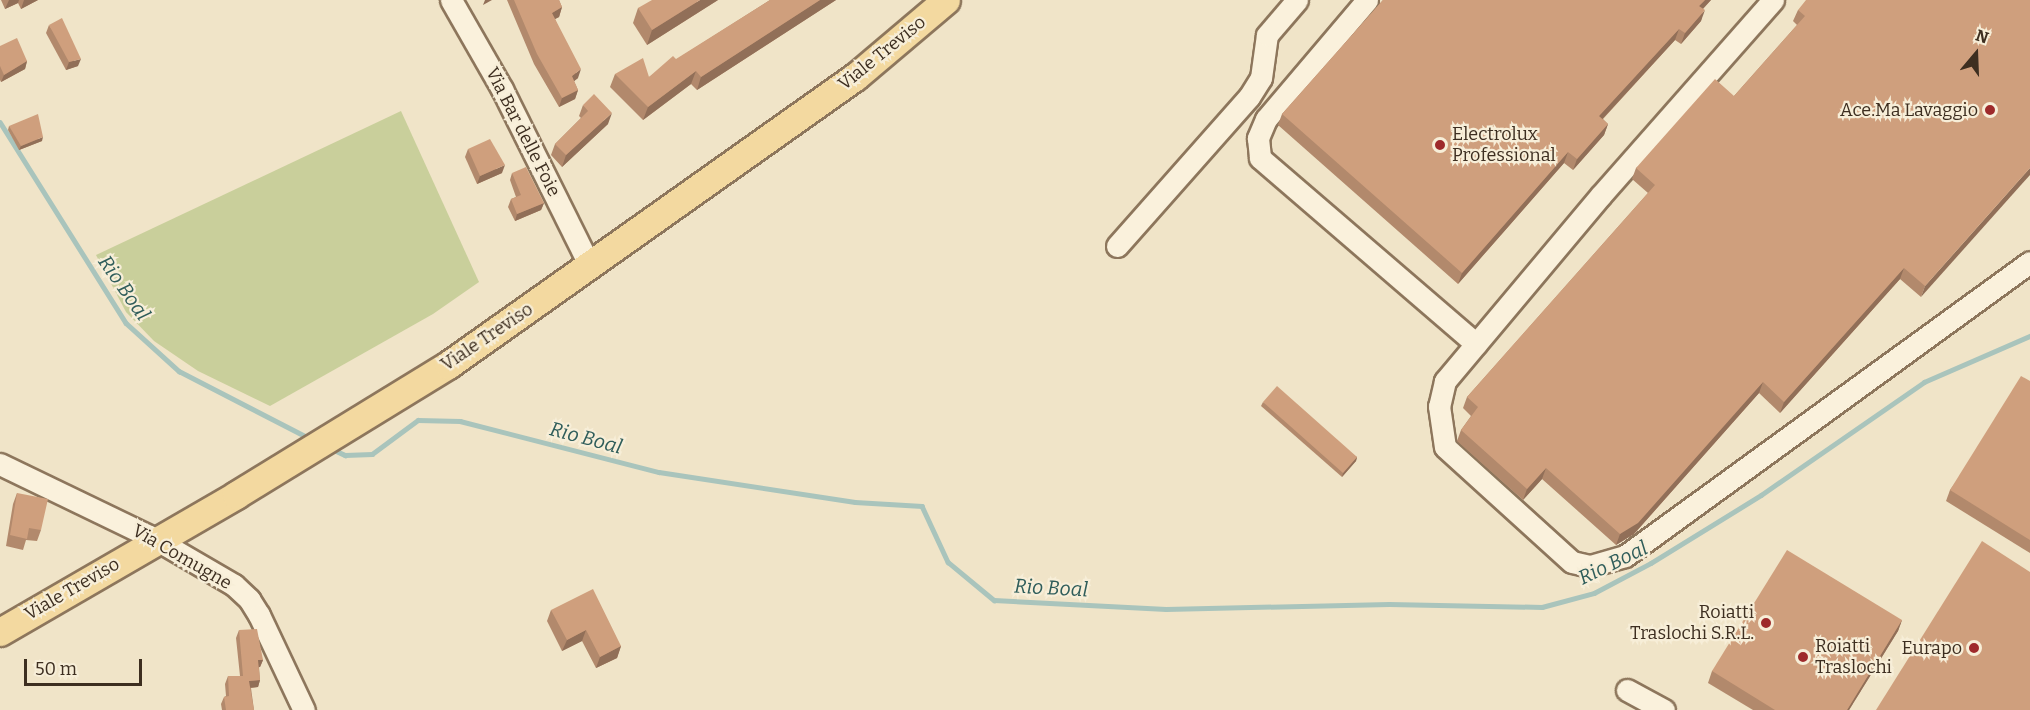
<!DOCTYPE html>
<style>
body{margin:0}
#map{position:relative;width:2030px;height:710px;overflow:hidden;background:#f0e4c8;font-family:Bitter,serif}
div>[style]{position:absolute}
[style*='--x']{left:calc(var(--x)*1px);top:calc(var(--y)*1px);width:calc(var(--w)*1px);rotate:calc(var(--a)*1deg)}
.green>*{inset:0;background:#c9cf9b}
.stream>*{height:4.5px;margin:-2.25px;padding:0 2.25px;transform-origin:2.25px;border-radius:2.25px;background:#a9c4bc}
.roads{filter:drop-shadow(2px 0 #8d765c) drop-shadow(-2px 0 #8d765c) drop-shadow(0 2px #8d765c) drop-shadow(0 -2px #8d765c)}
.minor>*{height:21px;margin:-10.5px;padding:0 10.5px;transform-origin:10.5px;border-radius:10.5px;background:#faf1dc}
.major>*{height:27px;margin:-13.5px;padding:0 13.5px;transform-origin:13.5px;border-radius:13.5px;background:#f3d9a0}
.wall>*{inset:0;background:#b2896c}
.shaded-wall>*{inset:0;background:#916f58}
.building>*{inset:0;background:#cf9f7d}
.dots>*{width:16px;height:16px;translate:-50% -50%;box-sizing:border-box;border:3px solid #f7eed8;border-radius:50%}
span{translate:-50% -50%;white-space:nowrap;text-align:center;line-height:1.15;-webkit-text-stroke:4.5px #f7eed8;paint-order:stroke}
.street-label{font-size:18px;color:#3d2e20}
.poi-label{font-size:18px;color:#3d2e20}
.right{translate:-100% -50%;text-align:right}
.left{translate:0 -50%;text-align:left}
.water-label{font-size:20px;color:#2f5d5a;font-style:italic}
.north{position:absolute;left:1946px;top:24px;width:60px;height:60px;-webkit-text-stroke:4px #f7eed8;paint-order:stroke;rotate:19deg;font-size:16px;font-weight:700;line-height:24px;text-align:center;color:#3d2e20}
.north::after{content:'';display:block;margin:auto;width:21px;height:27px;background:#3d2e20;clip-path:polygon(50% 0,100% 100%,50% 72%,0 100%)}
.scale{position:absolute;left:24px;top:659px;width:118px;height:27px;box-sizing:border-box;border:3px solid #3d2e20;border-top:0;padding-left:8px;font-size:18px;line-height:21px;white-space:nowrap;color:#3d2e20;-webkit-text-stroke:4px #f7eed8;paint-order:stroke}
</style>
<div id="map">
<div class="green">
<i style="clip-path:polygon(401px 111px,479px 282px,433px 314px,270px 406px,198px 371px,154px 341px,126px 312px,96px 255px)"></i>
</div>
<div class="stream">
<i style="--x:0;--y:122;--w:237;--a:57.9"></i>
<i style="--x:126;--y:323;--w:72;--a:42.2"></i>
<i style="--x:179;--y:371;--w:148;--a:27.3"></i>
<i style="--x:330;--y:448;--w:17;--a:25"></i>
<i style="--x:345;--y:455;--w:27;--a:-2"></i>
<i style="--x:372;--y:454;--w:57;--a:-36.5"></i>
<i style="--x:418;--y:420;--w:42;--a:1.4"></i>
<i style="--x:460;--y:421;--w:205;--a:14.4"></i>
<i style="--x:659;--y:472;--w:198;--a:8.7"></i>
<i style="--x:855;--y:502;--w:67;--a:3.4"></i>
<i style="--x:922;--y:506;--w:62;--a:65.1"></i>
<i style="--x:948;--y:562;--w:60;--a:39.6"></i>
<i style="--x:994;--y:600;--w:172;--a:3"></i>
<i style="--x:1166;--y:609;--w:223;--a:-1.3"></i>
<i style="--x:1389;--y:604;--w:153;--a:1.1"></i>
<i style="--x:1542;--y:607;--w:54;--a:-15.1"></i>
<i style="--x:1594;--y:593;--w:64;--a:-27.8"></i>
<i style="--x:1651;--y:563;--w:129;--a:-31.7"></i>
<i style="--x:1761;--y:495;--w:198;--a:-34.7"></i>
<i style="--x:1924;--y:382;--w:116;--a:-23.5"></i>
</div>
<div class="roads">
<div class="minor">
<i style="--x:451;--y:0;--w:103;--a:60.2"></i>
<i style="--x:502;--y:89;--w:198;--a:63.6"></i>
<i style="--x:1367;--y:0;--w:156;--a:130.3"></i>
<i style="--x:1266;--y:119;--w:21;--a:113"></i>
<i style="--x:1258;--y:138;--w:20;--a:84"></i>
<i style="--x:1260;--y:158;--w:285;--a:40.7"></i>
<i style="--x:1773;--y:0;--w:260;--a:131.4"></i>
<i style="--x:1601;--y:195;--w:243;--a:130"></i>
<i style="--x:1445;--y:381;--w:26;--a:103"></i>
<i style="--x:1439;--y:406;--w:41;--a:81.7"></i>
<i style="--x:1445;--y:447;--w:171;--a:42.2"></i>
<i style="--x:1572;--y:562;--w:18;--a:13"></i>
<i style="--x:1590;--y:566;--w:36;--a:-16"></i>
<i style="--x:1625;--y:556;--w:500;--a:-35.98"></i>
<i style="--x:1117;--y:246;--w:199;--a:-48.5"></i>
<i style="--x:1249;--y:97;--w:22;--a:-58"></i>
<i style="--x:1261;--y:78;--w:43;--a:-82.1"></i>
<i style="--x:1267;--y:35;--w:46;--a:-49.4"></i>
<i style="--x:0;--y:464;--w:174;--a:25.8"></i>
<i style="--x:157;--y:540;--w:89;--a:30.3"></i>
<i style="--x:234;--y:585;--w:21;--a:43"></i>
<i style="--x:249;--y:599;--w:19;--a:58"></i>
<i style="--x:259;--y:615;--w:105;--a:64.7"></i>
<i style="--x:1627;--y:690;--w:42;--a:28.4"></i>
</div>
<div class="major">
<i style="--x:0;--y:632;--w:273;--a:-30.1"></i>
<i style="--x:236;--y:495;--w:249;--a:-31.5"></i>
<i style="--x:448;--y:365;--w:499;--a:-35.3"></i>
<i style="--x:855;--y:77;--w:119;--a:-40.2"></i>
</div>
</div>
<div class="wall">
<i style="clip-path:polygon(1px 0,38px 0,21px 9px,18px 3px,5px 9px)"></i>
<i style="clip-path:polygon(507px 0,559px 0,562px 7px,559px 17px,555px 19px,578px 78px,574px 81px,578px 90px,575px 99px,559px 107px,534px 64px)"></i>
<i style="clip-path:polygon(718px 0,647px 45px,633px 23px,638px 8px)"></i>
<i style="clip-path:polygon(770px 0,836px 0,697px 90px,691px 84px,643px 120px,610px 87px,615px 74px,649px 77px)"></i>
<i style="clip-path:polygon(1383px 0,1711px 0,1703px 9px,1701px 21px,1681px 44px,1675px 40px,1603px 119px,1608px 124px,1604px 135px,1573px 170px,1564px 163px,1458px 284px,1278px 125px,1282px 114px)"></i>
<i style="clip-path:polygon(2030px 0,1921px 297px,1900px 279px,1780px 413px,1759px 393px,1634px 534px,1616px 545px,1542px 479px,1523px 500px,1457px 441px,1461px 430px,1471px 416px,1463px 408px,1467px 397px,1648px 193px,1632px 179px,1636px 168px,1734px 96px,1797px 25px,1793px 21px,1798px 10px)"></i>
<i style="clip-path:polygon(49px 25px,78px 66px,66px 70px,46px 33px)"></i>
<i style="clip-path:polygon(0 46px,27px 61px,25px 69px,1px 82px,0 80px)"></i>
<i style="clip-path:polygon(583px 105px,608px 124px,562px 167px,551px 155px,555px 144px,581px 118px,579px 116px)"></i>
<i style="clip-path:polygon(9px 126px,42px 141px,19px 150px,8px 130px)"></i>
<i style="clip-path:polygon(468px 149px,502px 173px,477px 184px,465px 157px)"></i>
<i style="clip-path:polygon(512px 173px,544px 203px,541px 210px,515px 221px,508px 207px,511px 199px,516px 197px,510px 180px)"></i>
<i style="clip-path:polygon(2030px 381px,2030px 553px,1946px 501px,1950px 490px)"></i>
<i style="clip-path:polygon(1263px 402px,1357px 457px,1356px 461px,1342px 477px,1261px 406px)"></i>
<i style="clip-path:polygon(17px 493px,41px 530px,37px 541px,26px 540px,23px 550px,6px 546px,13px 504px)"></i>
<i style="clip-path:polygon(551px 610px,621px 646px,617px 658px,596px 668px,582px 641px,562px 651px,547px 621px)"></i>
<i style="clip-path:polygon(1902px 620px,1898px 631px,1849px 710px,1753px 710px,1708px 683px,1712px 671px)"></i>
<i style="clip-path:polygon(239px 630px,263px 660px,260px 667px,259px 667px,260px 680px,258px 687px,251px 688px,254px 710px,222px 710px,221px 704px,224px 697px,226px 696px,225px 684px,228px 676px,240px 676px,236px 638px)"></i>
</div>
<div class="shaded-wall">
<i style="clip-path:polygon(9px 0,19px 0,18px 3px,5px 9px)"></i>
<i style="clip-path:polygon(24px 0,38px 0,21px 9px)"></i>
<i style="clip-path:polygon(485px 0,492px 0,483px 5px)"></i>
<i style="clip-path:polygon(700px 0,718px 0,647px 45px,652px 30px)"></i>
<i style="clip-path:polygon(820px 0,836px 0,697px 90px,701px 77px)"></i>
<i style="clip-path:polygon(1705px 0,1711px 0,1695px 17px,1699px 6px)"></i>
<i style="clip-path:polygon(562px 7px,559px 17px,549px 22px,552px 13px)"></i>
<i style="clip-path:polygon(1705px 10px,1701px 21px,1681px 44px,1685px 33px)"></i>
<i style="clip-path:polygon(1679px 29px,1675px 40px,1595px 127px,1599px 116px)"></i>
<i style="clip-path:polygon(81px 59px,78px 66px,66px 70px,69px 62px)"></i>
<i style="clip-path:polygon(27px 61px,25px 69px,1px 82px,4px 75px)"></i>
<i style="clip-path:polygon(581px 69px,578px 78px,568px 86px,572px 76px)"></i>
<i style="clip-path:polygon(696px 71px,691px 84px,643px 120px,648px 107px)"></i>
<i style="clip-path:polygon(578px 90px,575px 99px,559px 107px,562px 98px)"></i>
<i style="clip-path:polygon(612px 113px,608px 124px,562px 167px,566px 155px)"></i>
<i style="clip-path:polygon(1608px 124px,1604px 135px,1573px 170px,1577px 159px)"></i>
<i style="clip-path:polygon(43px 137px,42px 141px,19px 150px,21px 146px)"></i>
<i style="clip-path:polygon(1568px 152px,1564px 163px,1458px 284px,1462px 273px)"></i>
<i style="clip-path:polygon(505px 165px,502px 173px,477px 184px,480px 176px)"></i>
<i style="clip-path:polygon(2030px 168px,2030px 175px,1921px 297px,1925px 286px)"></i>
<i style="clip-path:polygon(544px 203px,541px 210px,515px 221px,517px 214px)"></i>
<i style="clip-path:polygon(1904px 268px,1900px 279px,1780px 413px,1784px 402px)"></i>
<i style="clip-path:polygon(1763px 382px,1759px 393px,1634px 534px,1616px 545px,1620px 534px)"></i>
<i style="clip-path:polygon(1357px 457px,1356px 461px,1342px 477px,1343px 473px)"></i>
<i style="clip-path:polygon(1546px 468px,1542px 479px,1523px 500px,1527px 489px)"></i>
<i style="clip-path:polygon(1902px 620px,1898px 631px,1849px 710px,1847px 710px)"></i>
<i style="clip-path:polygon(586px 630px,582px 641px,562px 651px,567px 640px)"></i>
<i style="clip-path:polygon(621px 646px,617px 658px,596px 668px,600px 657px)"></i>
<i style="clip-path:polygon(258px 660px,263px 660px,260px 667px,255px 668px)"></i>
<i style="clip-path:polygon(260px 680px,258px 687px,247px 688px,249px 681px)"></i>
</div>
<div class="building">
<i style="clip-path:polygon(514px 0,559px 0,562px 7px,552px 13px,581px 69px,572px 76px,578px 90px,562px 98px,537px 54px)"></i>
<i style="clip-path:polygon(652px 0,700px 0,652px 30px,638px 8px)"></i>
<i style="clip-path:polygon(770px 0,820px 0,701px 77px,696px 71px,648px 107px,615px 74px,643px 58px,649px 77px,673px 56px,676px 59px)"></i>
<i style="clip-path:polygon(1383px 0,1705px 0,1699px 6px,1705px 10px,1685px 33px,1679px 29px,1599px 116px,1608px 124px,1577px 159px,1568px 152px,1462px 273px,1282px 114px)"></i>
<i style="clip-path:polygon(1806px 0,2030px 0,2030px 168px,1925px 286px,1904px 268px,1784px 402px,1763px 382px,1638px 523px,1620px 534px,1546px 468px,1527px 489px,1508px 472px,1461px 430px,1478px 407px,1467px 397px,1655px 185px,1636px 168px,1715px 79px,1734px 96px,1805px 16px,1798px 10px)"></i>
<i style="clip-path:polygon(62px 18px,81px 59px,69px 62px,49px 25px)"></i>
<i style="clip-path:polygon(17px 38px,27px 61px,4px 75px,0 66px,0 46px)"></i>
<i style="clip-path:polygon(594px 94px,612px 113px,566px 155px,555px 144px,588px 111px,583px 105px)"></i>
<i style="clip-path:polygon(38px 114px,43px 137px,21px 146px,9px 126px)"></i>
<i style="clip-path:polygon(490px 139px,505px 165px,480px 176px,468px 149px)"></i>
<i style="clip-path:polygon(526px 167px,544px 203px,517px 214px,511px 199px,521px 195px,512px 173px)"></i>
<i style="clip-path:polygon(2021px 376px,2030px 381px,2030px 540px,1950px 490px)"></i>
<i style="clip-path:polygon(1277px 386px,1357px 457px,1343px 473px,1263px 402px)"></i>
<i style="clip-path:polygon(17px 493px,48px 499px,41px 530px,29px 528px,27px 539px,10px 535px)"></i>
<i style="clip-path:polygon(1982px 541px,2030px 572px,2030px 710px,1876px 710px)"></i>
<i style="clip-path:polygon(1787px 550px,1902px 620px,1847px 710px,1775px 710px,1712px 671px)"></i>
<i style="clip-path:polygon(593px 589px,621px 646px,600px 657px,586px 630px,567px 640px,551px 610px)"></i>
<i style="clip-path:polygon(257px 629px,263px 660px,258px 660px,260px 680px,249px 681px,254px 710px,226px 710px,224px 697px,229px 696px,228px 676px,243px 676px,239px 630px)"></i>
</div>
<div class="dots">
<i style="left:1990px;top:110px;background:#9e2a2b"></i>
<i style="left:1440px;top:145px;background:#9e2a2b"></i>
<i style="left:1766px;top:623px;background:#9e2a2b"></i>
<i style="left:1974px;top:648px;background:#9e2a2b"></i>
<i style="left:1803px;top:657px;background:#9e2a2b"></i>
</div>
<div class="street-label">
<span style="left:882px;top:53px;rotate:-39deg">Viale Treviso</span>
<span style="left:523px;top:132px;rotate:63deg">Via Bar delle Foie</span>
<span style="left:487px;top:337px;rotate:-34deg">Viale Treviso</span>
<span style="left:182px;top:557px;rotate:30deg">Via Comugne</span>
<span style="left:72px;top:589px;rotate:-30deg">Viale Treviso</span>
</div>
<div class="poi-label">
<span class="right" style="left:1978px;top:110px">Ace.Ma Lavaggio</span>
<span class="left" style="left:1452px;top:145px">Electrolux<br>Professional</span>
<span class="right" style="left:1754px;top:623px">Roiatti<br>Traslochi S.R.L.</span>
<span class="left" style="left:1815px;top:657px">Roiatti<br>Traslochi</span>
<span class="right" style="left:1962px;top:648px">Eurapo</span>
</div>
<div class="water-label">
<span style="left:124px;top:288px;rotate:55deg">Rio Boal</span>
<span style="left:586px;top:438px;rotate:15deg">Rio Boal</span>
<span style="left:1613px;top:563px;rotate:-26deg">Rio Boal</span>
<span style="left:1051px;top:588px;rotate:3deg">Rio Boal</span>
</div>
<div class="north">N</div>
<div class="scale">50 m</div>
</div>
